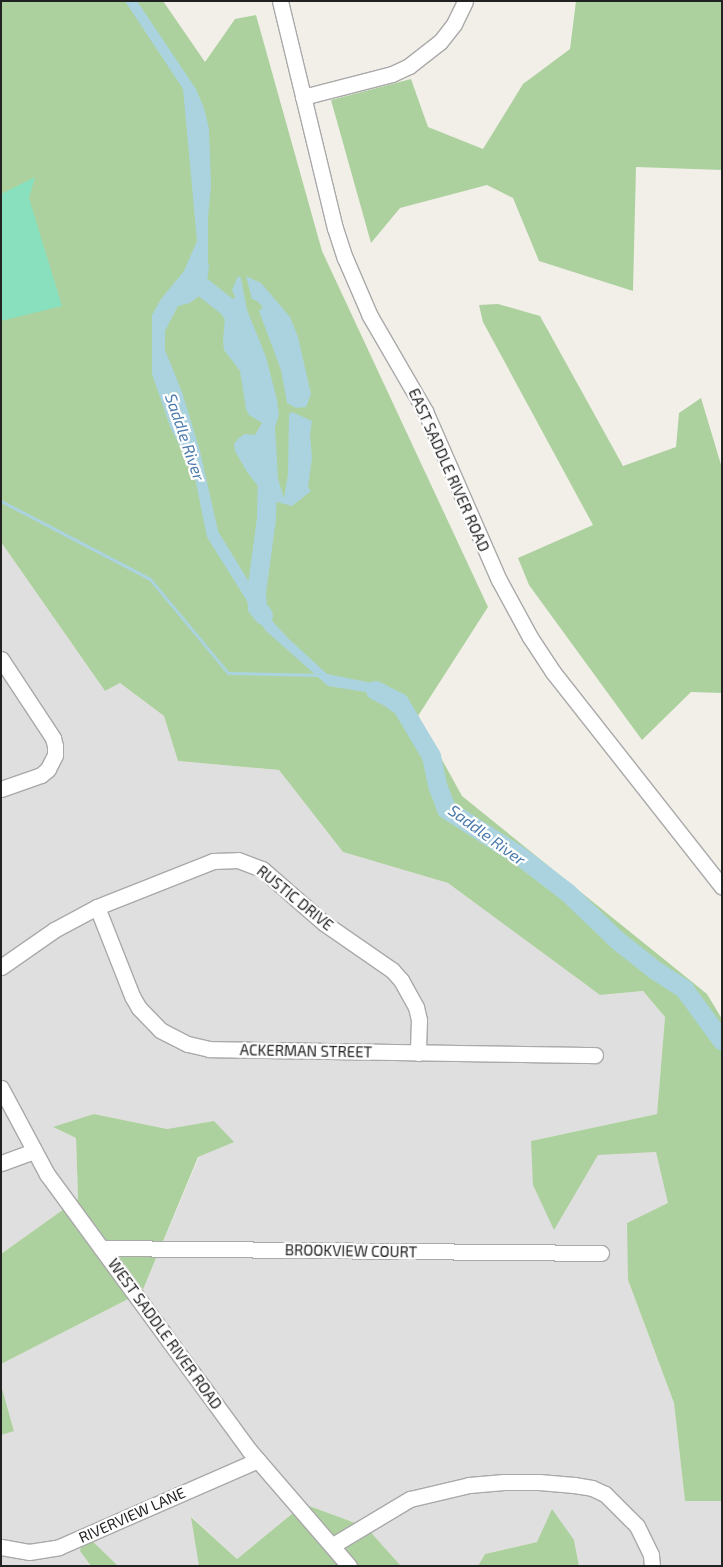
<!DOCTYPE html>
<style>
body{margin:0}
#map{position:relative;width:723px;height:1567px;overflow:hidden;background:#f2efe9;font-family:"Exo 2",sans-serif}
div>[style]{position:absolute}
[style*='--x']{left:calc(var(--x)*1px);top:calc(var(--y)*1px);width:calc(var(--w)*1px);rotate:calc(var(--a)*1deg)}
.residential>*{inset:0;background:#e0dfdf}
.forest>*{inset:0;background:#add19e}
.pitch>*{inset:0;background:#88e0be}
.water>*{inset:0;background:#aad3df}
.stream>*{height:3px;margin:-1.5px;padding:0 1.5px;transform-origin:1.5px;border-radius:1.5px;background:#aad3df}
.river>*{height:19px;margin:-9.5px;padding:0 9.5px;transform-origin:9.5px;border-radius:9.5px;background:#aad3df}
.roads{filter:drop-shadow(1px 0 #a9a9a9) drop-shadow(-1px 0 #a9a9a9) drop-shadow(0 1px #a9a9a9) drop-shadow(0 -1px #a9a9a9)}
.minor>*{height:15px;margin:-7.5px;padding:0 7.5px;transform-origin:7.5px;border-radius:7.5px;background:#fff}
span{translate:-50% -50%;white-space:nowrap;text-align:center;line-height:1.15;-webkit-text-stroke:4.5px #fff;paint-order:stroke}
.street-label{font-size:15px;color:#222}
.water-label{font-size:16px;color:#4a7aab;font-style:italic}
.frame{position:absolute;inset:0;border:2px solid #222;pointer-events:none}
</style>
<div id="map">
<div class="residential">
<i style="clip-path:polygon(1px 542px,105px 691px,120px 683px,164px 716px,178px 761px,279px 770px,343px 852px,448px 883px,600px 995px,643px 991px,665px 1017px,657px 1114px,531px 1141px,554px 1229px,598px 1154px,656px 1152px,669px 1203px,628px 1280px,674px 1403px,685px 1501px,722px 1501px,722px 1566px,579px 1566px,574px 1540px,537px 1542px,485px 1554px,478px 1566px,401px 1566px,366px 1527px,304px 1504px,237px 1559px,192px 1517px,199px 1566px,118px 1566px,84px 1534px,80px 1551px,91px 1566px,1px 1566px,1px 1435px,14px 1430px,1px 1385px,1px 1364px,142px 1292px,214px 1121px,167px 1129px,94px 1114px,54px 1128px,76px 1138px,78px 1199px,1px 1254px)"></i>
</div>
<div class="forest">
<i style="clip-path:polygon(1px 1px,163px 1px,205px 62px,235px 19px,256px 15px,322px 251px,488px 607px,418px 716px,462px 796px,707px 994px,722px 1019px,722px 1501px,685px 1501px,674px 1403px,628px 1280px,627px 1223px,668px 1203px,656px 1152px,598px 1155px,554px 1230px,533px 1185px,531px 1141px,657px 1114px,665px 1017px,643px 991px,600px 995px,448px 883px,343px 852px,279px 770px,178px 761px,164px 716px,120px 683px,105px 691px,1px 542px)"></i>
<i style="clip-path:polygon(576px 1px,722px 1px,722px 170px,636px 167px,633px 291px,539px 261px,513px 198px,487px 185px,400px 208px,371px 243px,331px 100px,411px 79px,428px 127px,483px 149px,523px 84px,570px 49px)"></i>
<i style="clip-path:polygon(498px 304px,540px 316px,623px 466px,676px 447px,679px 413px,701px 398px,722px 468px,722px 693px,691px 692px,642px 740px,529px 585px,518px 558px,593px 525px,483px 322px,479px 305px)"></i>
<i style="clip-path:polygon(94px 1114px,167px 1129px,214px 1121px,234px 1142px,198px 1157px,142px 1292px,1px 1364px,1px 1254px,78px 1199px,76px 1138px,53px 1127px)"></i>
<i style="clip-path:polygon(1px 1385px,14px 1431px,1px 1435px)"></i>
<i style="clip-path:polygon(304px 1504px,366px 1527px,401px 1566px,199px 1566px,191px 1517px,237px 1559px)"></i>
<i style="clip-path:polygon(552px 1509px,574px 1540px,579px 1566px,478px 1566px,485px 1554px,537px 1542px)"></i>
<i style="clip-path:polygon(84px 1533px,118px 1566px,91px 1566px,80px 1551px)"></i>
</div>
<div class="pitch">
<i style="clip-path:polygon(35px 177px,29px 198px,62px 306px,1px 321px,1px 194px)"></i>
</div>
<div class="water">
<i style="clip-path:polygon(125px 1px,137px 1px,196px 89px,204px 108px,209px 129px,211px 186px,208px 218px,208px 276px,199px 296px,190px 303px,178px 306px,165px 331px,165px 350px,182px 392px,200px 451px,218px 531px,274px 623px,289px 639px,327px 674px,387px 686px,400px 698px,394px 713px,366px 692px,328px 686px,265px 630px,207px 537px,194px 473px,171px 429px,152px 374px,152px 315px,161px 299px,184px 271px,197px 241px,183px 89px)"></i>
<i style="clip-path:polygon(238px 276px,241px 278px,247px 310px,266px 357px,277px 400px,279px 415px,275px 427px,278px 479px,284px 498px,288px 474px,289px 414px,292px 412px,312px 421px,310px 434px,312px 458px,308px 487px,311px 491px,292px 506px,277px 502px,261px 490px,247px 472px,235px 451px,234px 444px,239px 438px,245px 434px,255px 435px,262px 423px,249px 415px,246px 409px,240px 371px,224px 350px,223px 342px,225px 316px,229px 304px,235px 297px,232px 290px)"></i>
<i style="clip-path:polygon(246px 276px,261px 283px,290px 317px,298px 337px,311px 394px,306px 407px,296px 408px,287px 403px,281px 370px,259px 311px,263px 307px,257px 301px,252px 299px)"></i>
</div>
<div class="stream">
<i style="--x:1;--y:501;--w:168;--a:27.6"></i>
<i style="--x:150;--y:579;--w:122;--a:50.3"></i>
<i style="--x:228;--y:673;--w:92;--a:1.2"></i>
</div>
<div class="river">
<i style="--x:199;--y:266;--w:16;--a:101"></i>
<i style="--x:196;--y:282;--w:39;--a:38"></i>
<i style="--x:227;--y:306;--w:27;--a:56"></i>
<i style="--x:263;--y:615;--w:10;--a:-127"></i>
<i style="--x:257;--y:607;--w:15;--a:-94"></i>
<i style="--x:256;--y:592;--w:75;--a:-82.3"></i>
<i style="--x:266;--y:518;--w:49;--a:-88.8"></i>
<i style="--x:375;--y:690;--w:27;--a:27"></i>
<i style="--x:399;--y:702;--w:63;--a:59.3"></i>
<i style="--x:431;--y:756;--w:30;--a:78"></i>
<i style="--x:437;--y:785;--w:26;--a:69"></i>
<i style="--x:446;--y:809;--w:88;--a:32.4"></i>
<i style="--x:520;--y:856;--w:59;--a:37.5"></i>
<i style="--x:567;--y:892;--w:69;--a:43.8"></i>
<i style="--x:617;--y:940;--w:48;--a:38.3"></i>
<i style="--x:655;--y:970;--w:35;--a:33"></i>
<i style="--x:684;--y:989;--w:64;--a:53.8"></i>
</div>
<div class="roads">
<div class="minor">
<i style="--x:280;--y:1;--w:234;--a:76.4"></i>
<i style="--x:335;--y:228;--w:32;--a:72"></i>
<i style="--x:345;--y:258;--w:63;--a:66.7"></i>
<i style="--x:370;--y:316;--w:110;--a:59.9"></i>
<i style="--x:425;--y:411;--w:184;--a:66.4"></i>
<i style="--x:499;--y:580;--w:65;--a:61.5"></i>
<i style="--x:530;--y:637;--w:42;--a:56.7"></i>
<i style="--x:553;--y:672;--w:273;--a:51.8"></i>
<i style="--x:303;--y:97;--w:92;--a:-14.5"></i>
<i style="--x:392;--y:74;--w:19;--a:-25"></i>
<i style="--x:409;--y:66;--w:39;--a:-38"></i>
<i style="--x:440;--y:42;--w:23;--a:-52"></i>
<i style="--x:454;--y:24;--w:25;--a:-64"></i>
<i style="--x:1;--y:659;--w:95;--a:56.6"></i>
<i style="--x:53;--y:738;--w:8;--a:76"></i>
<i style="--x:55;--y:746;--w:9;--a:90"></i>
<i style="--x:55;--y:755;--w:16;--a:117"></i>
<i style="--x:48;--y:769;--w:9;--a:139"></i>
<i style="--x:41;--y:775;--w:42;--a:160.7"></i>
<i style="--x:97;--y:907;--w:96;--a:68.5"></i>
<i style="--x:132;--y:996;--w:14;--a:60"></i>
<i style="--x:139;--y:1008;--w:30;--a:46"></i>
<i style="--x:160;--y:1030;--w:31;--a:27"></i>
<i style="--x:188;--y:1044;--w:22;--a:13"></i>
<i style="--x:209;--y:1049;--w:386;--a:0.9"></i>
<i style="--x:1;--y:967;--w:65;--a:-34.9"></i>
<i style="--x:54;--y:930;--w:49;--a:-28.1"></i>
<i style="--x:97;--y:907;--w:125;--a:-21.6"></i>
<i style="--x:213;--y:861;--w:25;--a:-2"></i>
<i style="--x:238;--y:860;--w:26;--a:21"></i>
<i style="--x:262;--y:869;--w:82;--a:41.1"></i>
<i style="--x:324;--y:923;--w:83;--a:34.7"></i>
<i style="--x:392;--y:970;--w:13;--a:48"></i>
<i style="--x:401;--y:980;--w:31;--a:61"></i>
<i style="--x:416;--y:1007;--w:13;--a:77"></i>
<i style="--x:419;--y:1020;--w:33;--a:92"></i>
<i style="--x:1;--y:1088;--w:98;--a:61.9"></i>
<i style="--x:47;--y:1174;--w:342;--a:53.8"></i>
<i style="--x:249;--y:1450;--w:153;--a:49.2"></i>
<i style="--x:1;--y:1163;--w:35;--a:-20"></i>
<i style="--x:101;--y:1248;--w:500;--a:0.57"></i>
<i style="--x:333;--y:1545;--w:90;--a:-30.9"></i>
<i style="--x:410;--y:1499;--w:61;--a:-13.3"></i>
<i style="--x:469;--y:1485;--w:35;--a:-5"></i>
<i style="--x:504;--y:1482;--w:35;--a:0"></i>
<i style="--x:539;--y:1482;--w:35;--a:5"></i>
<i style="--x:574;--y:1485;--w:18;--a:9"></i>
<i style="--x:592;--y:1488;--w:14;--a:25"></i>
<i style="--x:605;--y:1494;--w:45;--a:45"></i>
<i style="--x:637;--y:1526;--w:32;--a:64"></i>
<i style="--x:651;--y:1555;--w:11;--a:85"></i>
<i style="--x:1;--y:1547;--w:28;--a:10"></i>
<i style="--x:29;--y:1552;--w:30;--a:-9"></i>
<i style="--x:59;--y:1547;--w:217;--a:-23.6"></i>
</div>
</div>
<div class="street-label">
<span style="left:449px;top:470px;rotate:66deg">EAST SADDLE RIVER ROAD</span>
<span style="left:295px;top:898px;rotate:39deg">RUSTIC DRIVE</span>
<span style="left:306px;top:1051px;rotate:1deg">ACKERMAN STREET</span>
<span style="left:351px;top:1251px;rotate:1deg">BROOKVIEW COURT</span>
<span style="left:165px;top:1334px;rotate:54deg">WEST SADDLE RIVER ROAD</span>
<span style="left:132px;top:1515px;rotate:-24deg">RIVERVIEW LANE</span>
</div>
<div class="water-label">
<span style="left:185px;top:437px;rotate:71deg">Saddle River</span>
<span style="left:487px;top:835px;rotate:36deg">Saddle River</span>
</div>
<div class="frame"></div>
</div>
